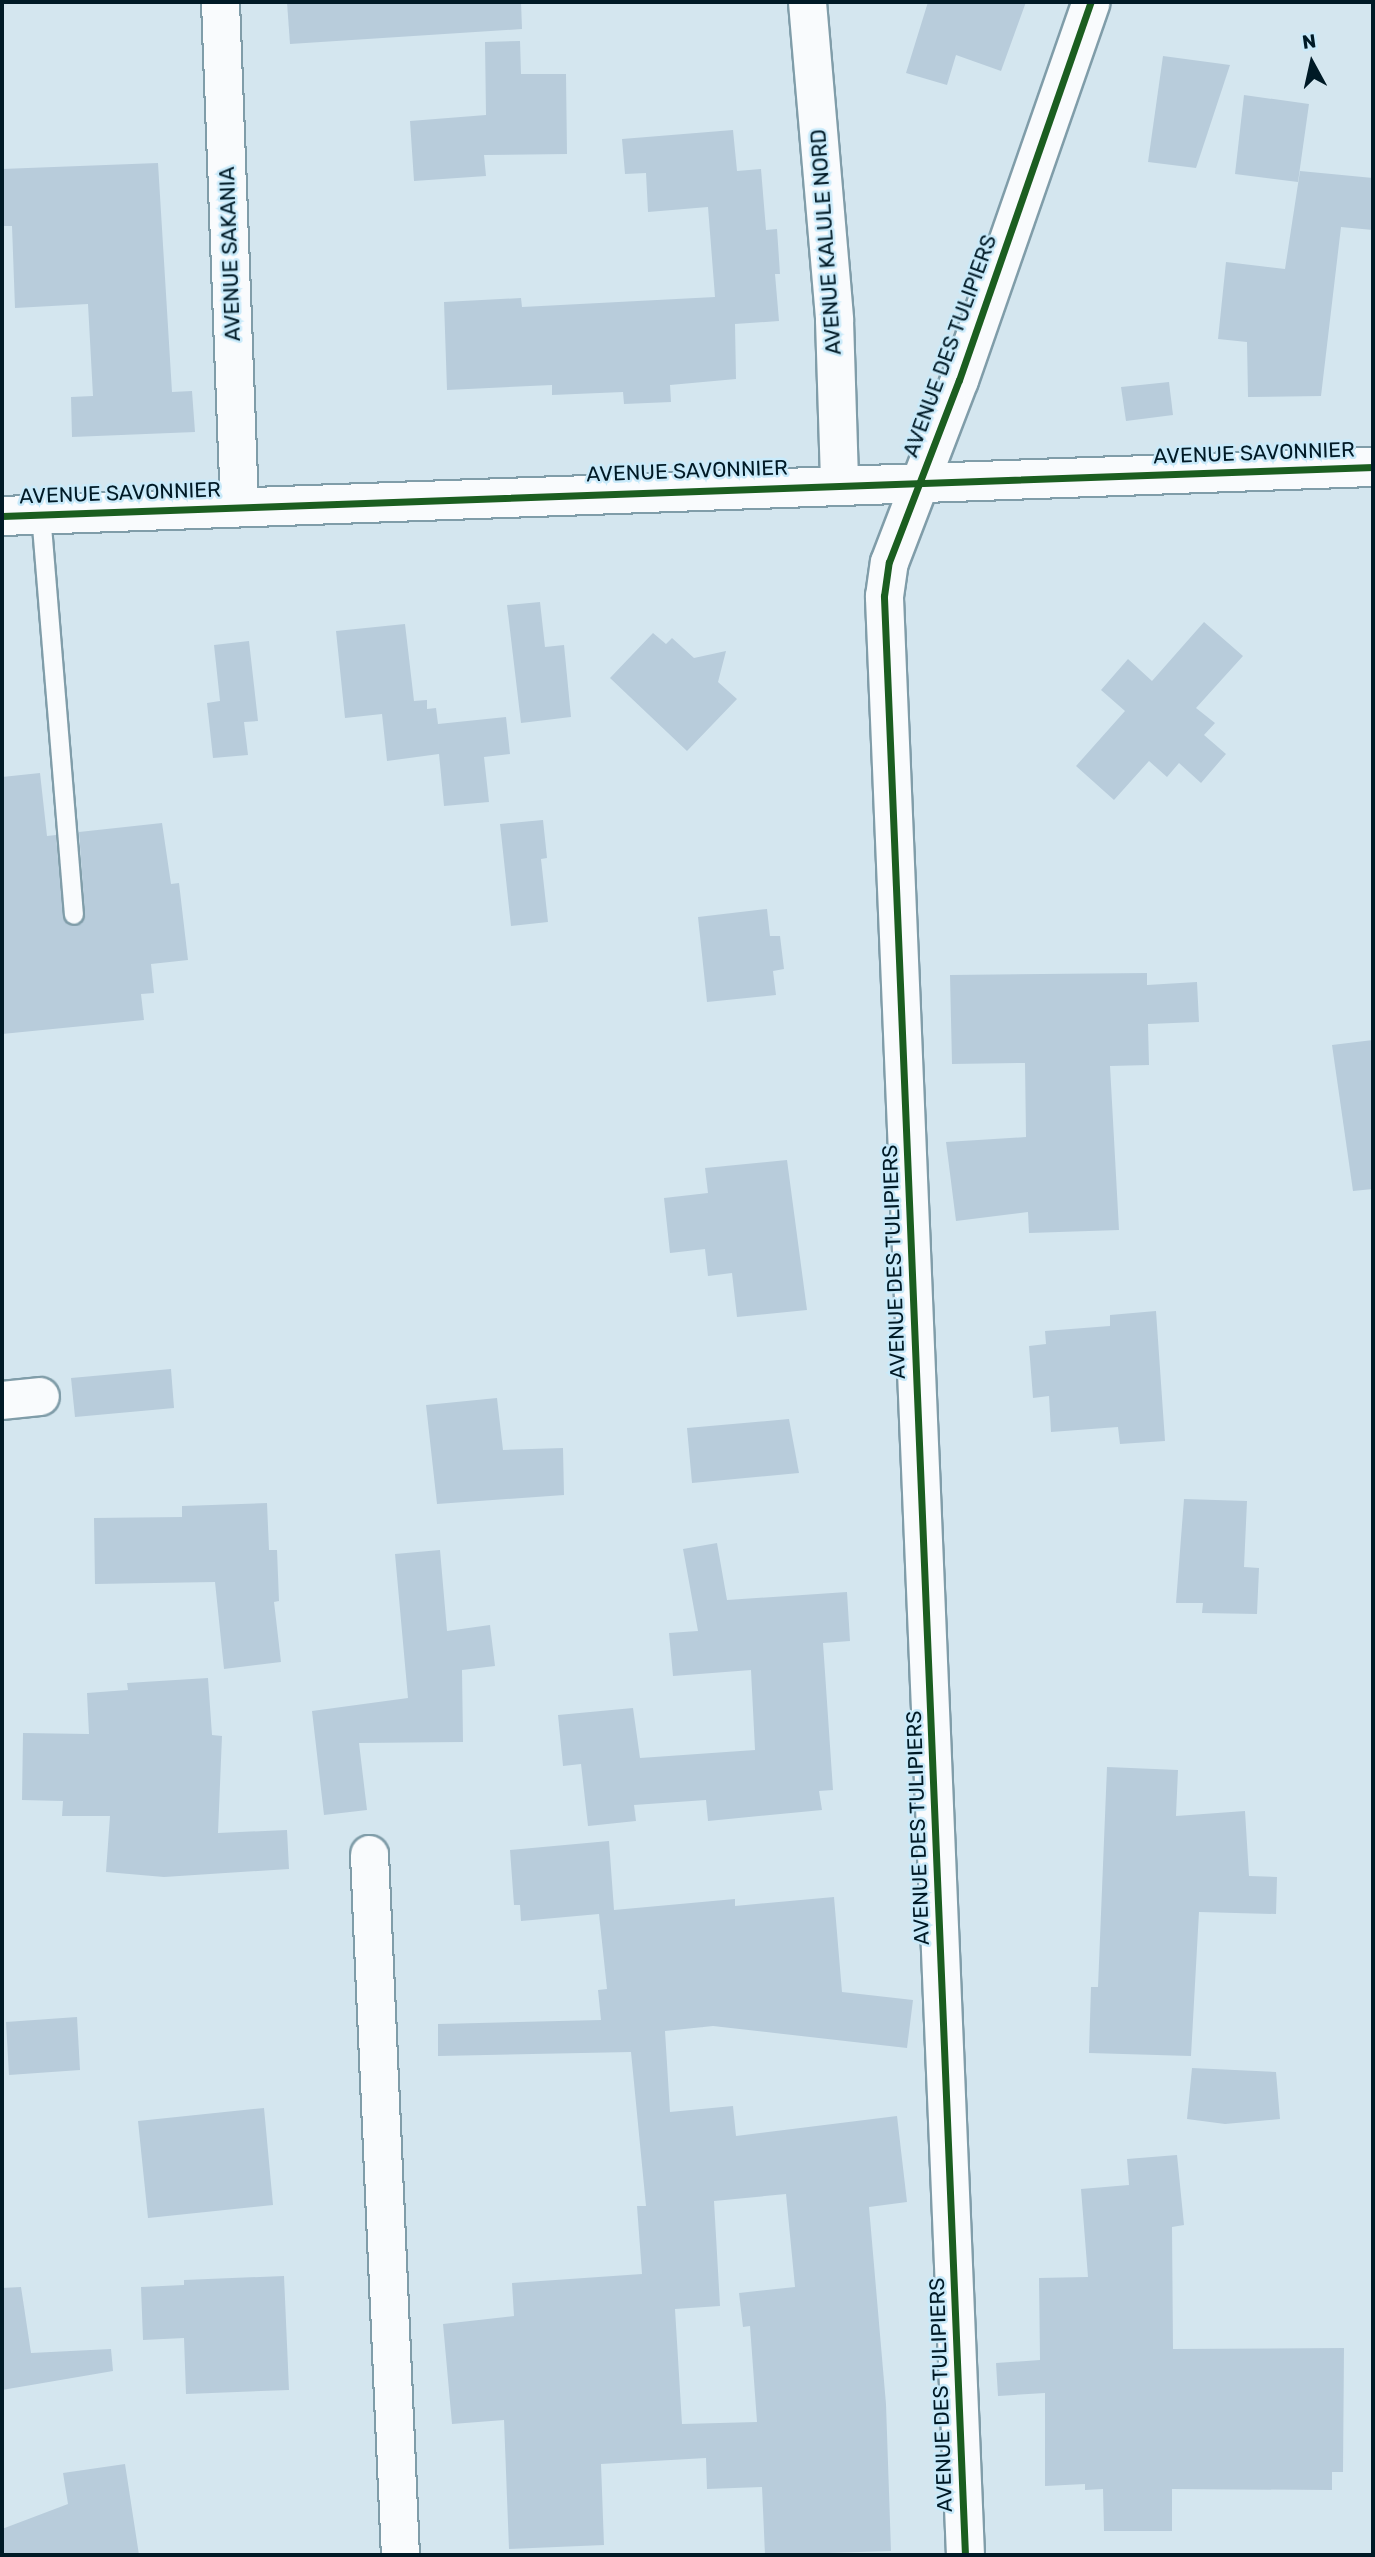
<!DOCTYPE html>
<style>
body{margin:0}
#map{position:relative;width:1375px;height:2557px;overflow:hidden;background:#d4e6ef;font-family:Rubik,sans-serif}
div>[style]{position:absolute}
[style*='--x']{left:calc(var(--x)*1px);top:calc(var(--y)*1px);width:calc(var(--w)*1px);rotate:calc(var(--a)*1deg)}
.building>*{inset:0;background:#b8ccdb}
.roads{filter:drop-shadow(2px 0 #809da9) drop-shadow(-2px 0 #809da9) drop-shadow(0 2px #809da9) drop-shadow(0 -2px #809da9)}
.service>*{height:18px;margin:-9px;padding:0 9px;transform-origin:9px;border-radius:9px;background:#f9fbfd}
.minor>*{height:37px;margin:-18.5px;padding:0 18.5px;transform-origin:18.5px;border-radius:18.5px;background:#f9fbfd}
.tertiary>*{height:38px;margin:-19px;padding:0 19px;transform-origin:19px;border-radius:19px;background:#f9fbfd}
.cycleway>*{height:7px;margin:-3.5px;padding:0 3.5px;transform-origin:3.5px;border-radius:3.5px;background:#1b5e20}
span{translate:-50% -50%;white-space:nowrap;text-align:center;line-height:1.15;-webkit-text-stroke:5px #c9eafa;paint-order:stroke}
.street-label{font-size:21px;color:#001a26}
.frame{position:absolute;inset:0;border:4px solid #001a26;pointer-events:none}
.north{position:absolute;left:1277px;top:28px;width:70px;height:70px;-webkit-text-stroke:5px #c9eafa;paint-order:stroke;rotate:352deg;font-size:19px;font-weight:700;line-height:28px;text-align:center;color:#001a26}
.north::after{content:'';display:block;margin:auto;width:24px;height:32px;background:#001a26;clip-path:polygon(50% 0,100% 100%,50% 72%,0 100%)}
</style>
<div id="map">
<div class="building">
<i style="clip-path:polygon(287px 2px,521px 2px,522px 29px,290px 44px)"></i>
<i style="clip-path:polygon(928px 2px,1026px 2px,1001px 71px,956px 55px,947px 85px,906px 73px)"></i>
<i style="clip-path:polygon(520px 41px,521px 74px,566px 74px,567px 154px,484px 155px,486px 176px,414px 181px,410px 121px,486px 115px,485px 42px)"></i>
<i style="clip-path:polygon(1163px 56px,1230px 65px,1196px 168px,1148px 162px)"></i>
<i style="clip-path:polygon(1244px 95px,1309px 104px,1298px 182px,1235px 174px)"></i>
<i style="clip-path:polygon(733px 130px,737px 171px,761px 169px,766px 230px,777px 229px,780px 274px,775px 274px,779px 321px,735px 324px,736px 379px,670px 385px,671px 402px,624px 404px,623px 392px,552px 395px,552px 385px,447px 390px,444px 302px,521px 298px,522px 307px,715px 297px,708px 207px,648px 212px,646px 173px,625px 174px,622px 139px)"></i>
<i style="clip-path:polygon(158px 163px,172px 392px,192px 391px,195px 432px,72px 437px,71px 397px,93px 396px,88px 304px,15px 308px,12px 226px,3px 226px,2px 169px)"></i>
<i style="clip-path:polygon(1300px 171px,1373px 178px,1373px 230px,1341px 227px,1321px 396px,1248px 397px,1247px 342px,1218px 339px,1226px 262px,1285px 269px)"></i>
<i style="clip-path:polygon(1169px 382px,1173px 415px,1126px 421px,1121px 387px)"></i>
<i style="clip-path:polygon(540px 602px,545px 647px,564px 645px,571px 717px,521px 723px,507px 605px)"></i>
<i style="clip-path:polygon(1204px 622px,1243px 656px,1196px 708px,1215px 723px,1204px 735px,1226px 754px,1201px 783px,1179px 763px,1167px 777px,1149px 761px,1114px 800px,1076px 766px,1125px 711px,1101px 690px,1128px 659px,1152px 681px)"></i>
<i style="clip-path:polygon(405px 624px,414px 701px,427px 700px,427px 709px,436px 708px,438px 724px,506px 717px,510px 754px,484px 757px,489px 802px,444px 806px,439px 754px,387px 761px,382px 714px,345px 718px,336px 631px)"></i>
<i style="clip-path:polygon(653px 633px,666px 644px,672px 638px,694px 658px,726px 651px,718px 682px,737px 699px,687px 751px,610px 678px)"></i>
<i style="clip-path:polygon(249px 641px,258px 721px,244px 722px,248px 755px,213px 758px,207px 703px,220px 701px,214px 645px)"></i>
<i style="clip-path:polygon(40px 773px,47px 836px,56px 835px,63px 916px,70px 925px,81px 924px,85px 915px,79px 832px,162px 823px,171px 884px,179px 883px,188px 960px,151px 964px,154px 993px,141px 994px,144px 1020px,2px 1034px,2px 777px)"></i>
<i style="clip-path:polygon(543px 820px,547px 858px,541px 859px,548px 922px,511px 926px,500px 824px)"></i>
<i style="clip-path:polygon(767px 909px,770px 936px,780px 936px,784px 969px,773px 971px,776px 995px,707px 1002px,698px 917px)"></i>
<i style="clip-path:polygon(1147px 973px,1147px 985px,1197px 982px,1199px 1022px,1148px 1024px,1149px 1065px,1110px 1066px,1119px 1230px,1029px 1233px,1028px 1212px,956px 1221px,946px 1142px,1026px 1137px,1025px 1063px,952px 1064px,950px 975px)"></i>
<i style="clip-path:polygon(1373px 1040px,1373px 1189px,1353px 1191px,1332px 1045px)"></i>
<i style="clip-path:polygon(787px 1160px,807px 1310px,737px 1317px,732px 1273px,708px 1276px,705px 1249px,670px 1253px,664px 1198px,708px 1193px,705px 1168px)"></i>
<i style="clip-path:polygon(1156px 1311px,1165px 1441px,1120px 1444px,1118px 1427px,1051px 1432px,1049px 1396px,1033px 1398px,1029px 1346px,1046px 1344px,1045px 1331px,1110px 1326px,1110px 1315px)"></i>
<i style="clip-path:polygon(171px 1369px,174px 1408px,75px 1417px,71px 1378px)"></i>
<i style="clip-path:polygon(497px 1398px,503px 1450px,563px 1448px,564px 1495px,437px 1504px,426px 1405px)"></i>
<i style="clip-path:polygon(789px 1419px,799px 1473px,692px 1483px,687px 1428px)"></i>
<i style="clip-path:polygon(1184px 1499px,1247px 1501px,1244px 1567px,1259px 1568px,1257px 1614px,1202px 1613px,1203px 1603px,1176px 1603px)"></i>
<i style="clip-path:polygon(267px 1503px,269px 1550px,277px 1550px,279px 1601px,274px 1602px,281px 1662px,224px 1669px,215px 1582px,95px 1584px,94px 1518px,182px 1517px,182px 1506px)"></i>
<i style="clip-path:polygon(717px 1543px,727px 1600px,847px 1592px,850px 1641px,823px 1643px,833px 1790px,819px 1791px,822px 1810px,708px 1821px,706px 1800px,634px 1805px,636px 1821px,588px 1826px,581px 1764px,563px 1766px,558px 1715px,633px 1708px,640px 1758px,755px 1750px,751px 1670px,673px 1676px,669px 1633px,698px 1631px,683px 1549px)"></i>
<i style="clip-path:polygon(440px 1550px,447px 1631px,490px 1625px,495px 1666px,462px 1670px,463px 1742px,359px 1743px,367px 1810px,324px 1815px,312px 1711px,408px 1698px,395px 1554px)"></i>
<i style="clip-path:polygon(208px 1678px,212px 1735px,222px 1736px,218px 1833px,287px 1830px,289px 1869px,164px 1877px,106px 1872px,110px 1816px,62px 1816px,63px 1801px,22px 1800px,23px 1733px,89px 1734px,87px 1693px,128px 1690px,127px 1683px)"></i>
<i style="clip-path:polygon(1107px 1767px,1178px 1770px,1176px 1816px,1245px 1811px,1249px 1876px,1277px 1877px,1276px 1914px,1199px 1912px,1191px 2056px,1089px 2053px,1091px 1987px,1098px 1987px)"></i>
<i style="clip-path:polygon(evenodd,609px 1841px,614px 1910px,735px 1899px,735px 1906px,834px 1897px,842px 1992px,913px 2000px,907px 2048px,713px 2026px,665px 2031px,670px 2112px,733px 2106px,736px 2136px,897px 2116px,907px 2202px,869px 2207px,886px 2404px,891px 2551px,765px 2555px,762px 2487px,707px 2489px,706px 2458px,601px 2464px,604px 2545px,509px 2549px,504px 2420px,452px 2424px,443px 2324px,514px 2316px,512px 2283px,642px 2274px,637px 2206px,646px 2206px,631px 2052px,438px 2056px,438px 2024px,601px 2020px,598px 1990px,607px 1989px,599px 1914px,521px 1921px,520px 1905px,514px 1905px,510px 1850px,609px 1841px,786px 2194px,795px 2287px,739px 2293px,743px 2327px,750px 2326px,757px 2422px,682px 2424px,675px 2309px,720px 2306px,714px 2201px,786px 2194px)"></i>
<i style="clip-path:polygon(77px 2017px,80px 2070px,9px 2075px,6px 2022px)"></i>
<i style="clip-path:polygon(1192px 2068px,1276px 2072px,1280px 2119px,1225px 2124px,1187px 2119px)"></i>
<i style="clip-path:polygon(264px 2108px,273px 2205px,148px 2218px,138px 2121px)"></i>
<i style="clip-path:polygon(1177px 2155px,1184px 2225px,1172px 2227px,1173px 2349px,1344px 2348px,1343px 2472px,1332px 2472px,1332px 2490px,1172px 2489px,1172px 2531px,1104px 2531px,1103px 2489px,1085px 2490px,1085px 2484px,1045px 2486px,1045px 2393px,998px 2396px,996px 2363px,1040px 2360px,1039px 2278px,1088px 2277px,1081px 2189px,1129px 2185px,1127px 2159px)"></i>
<i style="clip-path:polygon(284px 2276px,289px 2390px,186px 2394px,184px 2338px,143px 2340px,141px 2287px,184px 2285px,184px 2280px)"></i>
<i style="clip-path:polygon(21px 2287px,31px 2353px,111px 2349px,113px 2371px,2px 2390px,2px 2288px)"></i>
<i style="clip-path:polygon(125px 2464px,139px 2555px,2px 2555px,2px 2529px,68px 2504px,63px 2473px)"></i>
</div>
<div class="roads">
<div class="service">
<i style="--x:41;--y:514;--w:402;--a:85.3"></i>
</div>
<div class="minor">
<i style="--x:220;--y:2;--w:504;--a:87.84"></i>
<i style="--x:807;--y:2;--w:319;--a:85.1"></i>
<i style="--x:834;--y:320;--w:163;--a:88.2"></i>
<i style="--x:2;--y:1400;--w:38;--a:-6"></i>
<i style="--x:369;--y:1854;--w:702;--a:87.47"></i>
<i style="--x:965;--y:2555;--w:1961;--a:-92.37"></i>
<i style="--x:884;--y:596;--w:34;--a:-82"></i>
<i style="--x:889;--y:562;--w:195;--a:-69"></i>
<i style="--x:959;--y:380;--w:400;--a:-70.8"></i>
</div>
<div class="tertiary">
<i style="--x:2;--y:516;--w:1372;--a:-2.05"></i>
</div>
</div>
<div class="cycleway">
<i style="--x:2;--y:516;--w:1372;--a:-2.05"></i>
<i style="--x:965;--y:2555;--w:1961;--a:-92.37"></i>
<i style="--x:884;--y:596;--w:34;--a:-82"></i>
<i style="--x:889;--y:562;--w:195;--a:-69"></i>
<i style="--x:959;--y:380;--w:400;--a:-70.8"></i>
</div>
<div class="street-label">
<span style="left:826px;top:242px;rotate:-94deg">AVENUE KALULE NORD</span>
<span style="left:230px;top:254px;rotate:-92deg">AVENUE SAKANIA</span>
<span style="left:950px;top:346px;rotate:-70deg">AVENUE DES TULIPIERS</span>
<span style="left:1254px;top:453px;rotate:-2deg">AVENUE SAVONNIER</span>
<span style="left:687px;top:471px;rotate:-2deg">AVENUE SAVONNIER</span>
<span style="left:120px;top:493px;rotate:-2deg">AVENUE SAVONNIER</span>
<span style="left:894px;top:1262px;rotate:-92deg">AVENUE DES TULIPIERS</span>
<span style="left:918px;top:1828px;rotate:-92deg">AVENUE DES TULIPIERS</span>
<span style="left:941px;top:2395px;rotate:-92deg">AVENUE DES TULIPIERS</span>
</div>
<div class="frame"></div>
<div class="north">N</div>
</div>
